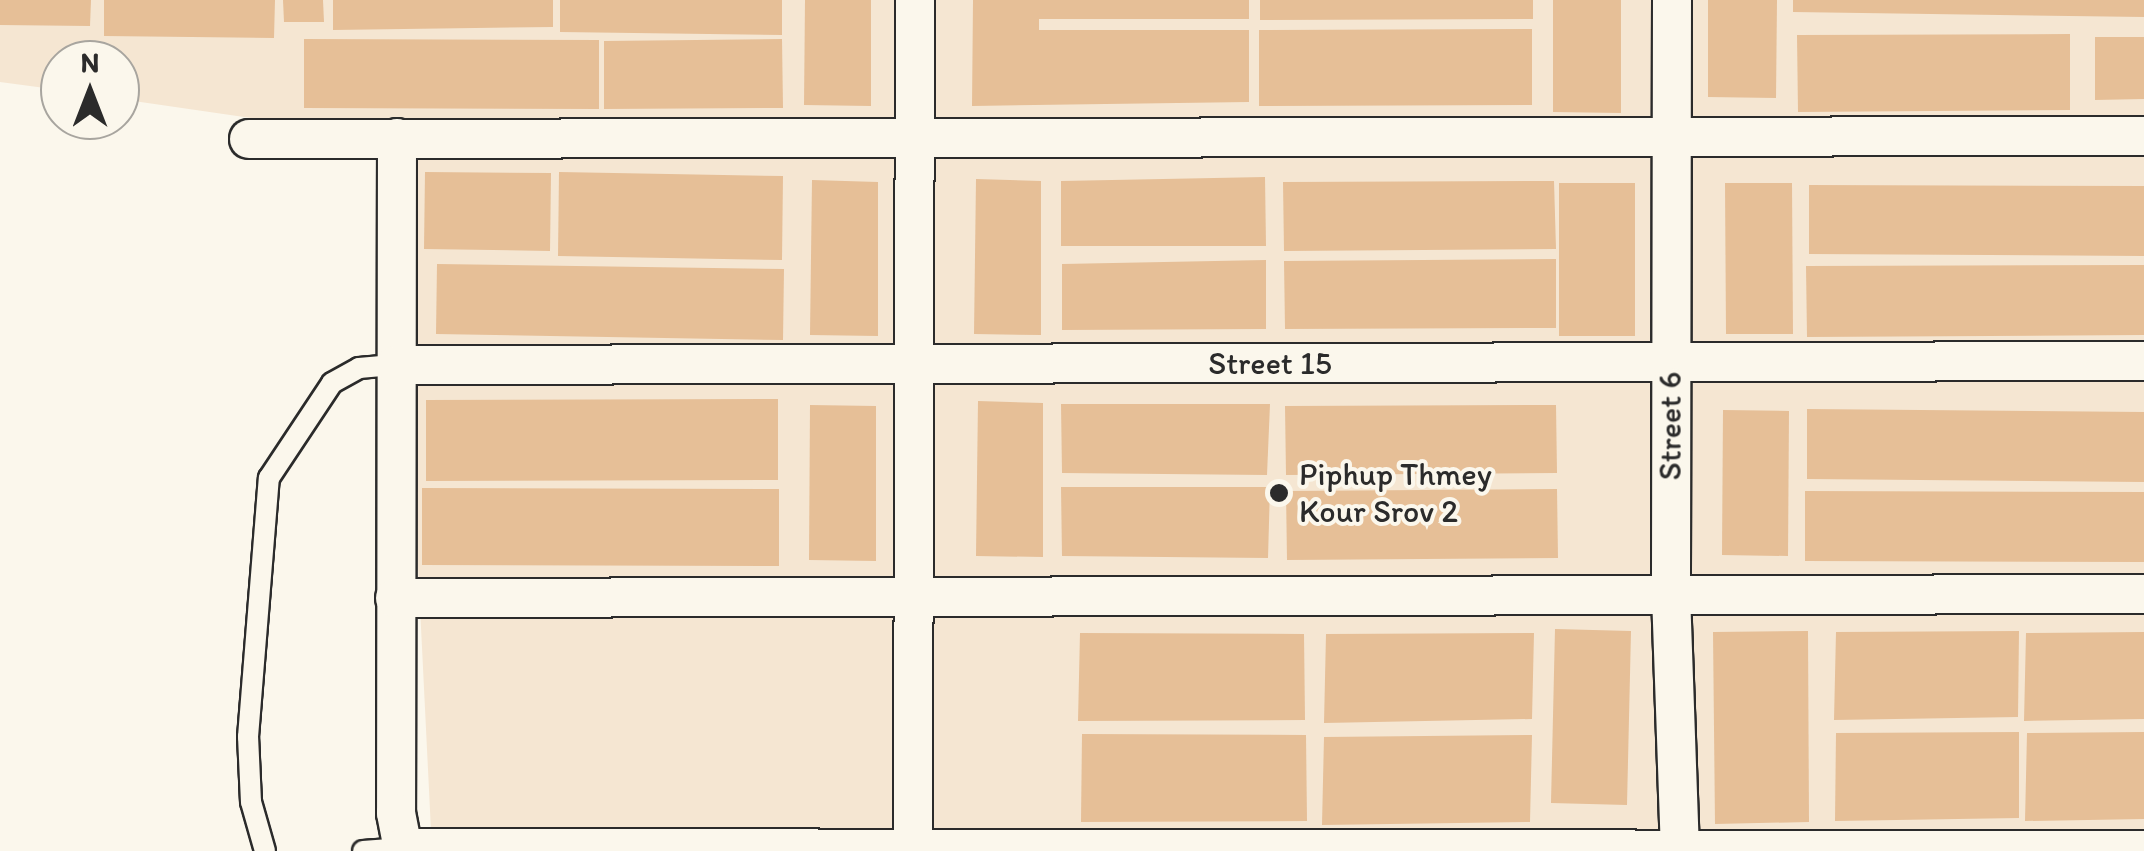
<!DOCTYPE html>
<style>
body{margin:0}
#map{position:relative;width:2144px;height:851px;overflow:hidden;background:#fbf7ec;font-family:Itim,sans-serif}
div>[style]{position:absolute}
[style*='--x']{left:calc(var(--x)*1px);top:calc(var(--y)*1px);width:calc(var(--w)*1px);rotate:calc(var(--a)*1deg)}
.built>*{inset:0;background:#f5e6d2}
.building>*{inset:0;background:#e6bf97}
.roads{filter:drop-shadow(2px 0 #2b2b2b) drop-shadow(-2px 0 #2b2b2b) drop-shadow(0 2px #2b2b2b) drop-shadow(0 -2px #2b2b2b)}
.lane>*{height:20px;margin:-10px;padding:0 10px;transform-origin:10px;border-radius:10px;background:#fbf7ec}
.street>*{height:38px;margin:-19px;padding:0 19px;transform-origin:19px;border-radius:19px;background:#fbf7ec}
.dots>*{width:28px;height:28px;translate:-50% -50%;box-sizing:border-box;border:5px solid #fbf7ec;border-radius:50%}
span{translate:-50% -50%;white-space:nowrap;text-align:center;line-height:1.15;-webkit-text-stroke:8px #fbf7ec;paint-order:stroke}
.street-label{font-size:32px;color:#2b2b2b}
.poi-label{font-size:32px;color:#2b2b2b}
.left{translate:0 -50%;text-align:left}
.north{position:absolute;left:40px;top:40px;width:100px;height:100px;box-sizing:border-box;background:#fbf7ec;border:2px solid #a8a59f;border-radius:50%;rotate:0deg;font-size:28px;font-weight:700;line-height:40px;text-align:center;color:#2b2b2b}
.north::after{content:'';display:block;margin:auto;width:35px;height:45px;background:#2b2b2b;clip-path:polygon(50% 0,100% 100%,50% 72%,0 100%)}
</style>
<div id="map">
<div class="built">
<i style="clip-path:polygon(0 0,2144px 0,2144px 851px,432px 851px,397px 139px,120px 99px,120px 60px,60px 60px,60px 90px,0 82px)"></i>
</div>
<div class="building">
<i style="clip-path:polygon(0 0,91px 0,90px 26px,0 25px)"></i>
<i style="clip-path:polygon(104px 0,275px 0,274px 38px,104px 36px)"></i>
<i style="clip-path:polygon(283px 0,323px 0,324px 22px,284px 22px)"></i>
<i style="clip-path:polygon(333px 0,553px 0,553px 27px,333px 30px)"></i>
<i style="clip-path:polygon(560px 0,782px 0,782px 35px,560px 32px)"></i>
<i style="clip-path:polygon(805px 0,871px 0,871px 106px,804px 105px)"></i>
<i style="clip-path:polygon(973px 0,1249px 0,1249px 19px,1039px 19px,1039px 30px,1249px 30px,1249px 102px,972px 106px)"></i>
<i style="clip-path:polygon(1260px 0,1533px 0,1533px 19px,1260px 20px)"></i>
<i style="clip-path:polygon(1553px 0,1621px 0,1621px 113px,1553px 112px)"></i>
<i style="clip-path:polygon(1708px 0,1777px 0,1776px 98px,1708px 97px)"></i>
<i style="clip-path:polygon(1793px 0,2144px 0,2144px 17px,1793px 12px)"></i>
<i style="clip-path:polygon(1532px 29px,1532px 105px,1259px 106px,1259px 30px)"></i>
<i style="clip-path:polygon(2070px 34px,2070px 110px,1798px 112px,1797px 35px)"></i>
<i style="clip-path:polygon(2095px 37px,2144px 37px,2144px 99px,2095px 100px)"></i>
<i style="clip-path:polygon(304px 39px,599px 40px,599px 109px,304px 108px)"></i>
<i style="clip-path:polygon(782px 39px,783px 108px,604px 109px,604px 41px)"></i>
<i style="clip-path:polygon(425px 172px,551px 173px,550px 251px,424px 249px)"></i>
<i style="clip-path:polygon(559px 172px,783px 176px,782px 260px,558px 256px)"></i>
<i style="clip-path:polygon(1265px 177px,1266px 246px,1061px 246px,1061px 181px)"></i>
<i style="clip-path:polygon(976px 179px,1041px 181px,1041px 335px,974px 334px)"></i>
<i style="clip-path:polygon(812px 180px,878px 182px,878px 336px,810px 335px)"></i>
<i style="clip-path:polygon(1554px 181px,1556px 249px,1284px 251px,1283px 182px)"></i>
<i style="clip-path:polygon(1559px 183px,1635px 183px,1635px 336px,1559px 336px)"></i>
<i style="clip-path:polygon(1725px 183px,1792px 183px,1793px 334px,1726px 334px)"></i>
<i style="clip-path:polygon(1809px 185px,2144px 186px,2144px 256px,1809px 254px)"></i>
<i style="clip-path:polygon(1556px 259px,1556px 328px,1285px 329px,1284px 261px)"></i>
<i style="clip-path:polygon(1266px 260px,1266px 329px,1062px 330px,1062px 264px)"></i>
<i style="clip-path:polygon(437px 264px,784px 269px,783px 340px,436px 334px)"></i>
<i style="clip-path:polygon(2144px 265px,2144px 335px,1807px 337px,1806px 266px)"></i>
<i style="clip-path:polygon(778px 399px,778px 480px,426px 481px,426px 400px)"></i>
<i style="clip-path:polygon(978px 401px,1043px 403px,1043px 557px,976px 556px)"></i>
<i style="clip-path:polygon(1061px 404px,1270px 404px,1267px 475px,1062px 473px)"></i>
<i style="clip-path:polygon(810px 405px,876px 406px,876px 561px,809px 560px)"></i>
<i style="clip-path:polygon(1556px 405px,1557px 473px,1286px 475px,1285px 406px)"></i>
<i style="clip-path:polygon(1807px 409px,2144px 412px,2144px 482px,1807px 479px)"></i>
<i style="clip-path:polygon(1723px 410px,1789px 411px,1788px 556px,1722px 555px)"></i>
<i style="clip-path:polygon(1061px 487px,1270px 487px,1268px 558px,1062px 556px)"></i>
<i style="clip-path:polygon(422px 488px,779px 489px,779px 566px,422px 565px)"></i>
<i style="clip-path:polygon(1557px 489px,1558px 558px,1287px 560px,1286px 491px)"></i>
<i style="clip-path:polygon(1805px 491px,2144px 492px,2144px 562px,1805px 561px)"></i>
<i style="clip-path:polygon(1555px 629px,1631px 631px,1627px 805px,1551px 803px)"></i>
<i style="clip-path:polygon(1808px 631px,1809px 822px,1715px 824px,1713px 632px)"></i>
<i style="clip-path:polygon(2019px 631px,2018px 717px,1834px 720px,1836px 632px)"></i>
<i style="clip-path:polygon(2144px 632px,2144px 719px,2024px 721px,2026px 633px)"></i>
<i style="clip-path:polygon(1080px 633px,1304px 634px,1305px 720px,1078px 721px)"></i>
<i style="clip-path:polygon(1534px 633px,1532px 719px,1324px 723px,1326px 634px)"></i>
<i style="clip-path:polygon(2019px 732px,2019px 818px,1835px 821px,1836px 733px)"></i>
<i style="clip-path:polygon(2144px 732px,2144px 819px,2025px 821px,2027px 733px)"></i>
<i style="clip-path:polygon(1082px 734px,1306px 735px,1307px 821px,1081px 822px)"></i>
<i style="clip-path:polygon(1532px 735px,1530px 822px,1322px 825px,1324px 737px)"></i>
</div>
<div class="roads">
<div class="lane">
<i style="--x:265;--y:851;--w:51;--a:-105.9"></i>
<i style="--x:251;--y:802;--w:65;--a:-92.6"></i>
<i style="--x:248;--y:737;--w:260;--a:-85.4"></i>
<i style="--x:269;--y:478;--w:114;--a:-56.4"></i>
<i style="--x:332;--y:383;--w:31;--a:-29"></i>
<i style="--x:359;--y:368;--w:37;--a:-5"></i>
<i style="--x:363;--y:851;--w:40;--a:-4.3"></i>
</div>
<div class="street">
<i style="--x:1672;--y:0;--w:594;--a:90.1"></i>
<i style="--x:1671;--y:594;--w:257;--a:88"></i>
<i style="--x:397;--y:138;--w:675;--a:90.08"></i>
<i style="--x:396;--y:813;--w:36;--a:79"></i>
<i style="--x:403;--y:848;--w:1741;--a:0.07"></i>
<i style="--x:249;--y:139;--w:1895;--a:-0.09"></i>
<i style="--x:396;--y:365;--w:1748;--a:-0.13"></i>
<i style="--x:395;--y:598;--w:1749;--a:-0.13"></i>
<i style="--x:913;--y:851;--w:851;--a:-89.87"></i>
</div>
</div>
<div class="dots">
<i style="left:1279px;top:493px;background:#2b2b2b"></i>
</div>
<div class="street-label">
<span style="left:1270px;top:363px">Street 15</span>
<span style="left:1670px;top:426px;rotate:-90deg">Street 6</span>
</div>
<div class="poi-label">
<span class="left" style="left:1299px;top:493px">Piphup Thmey<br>Kour Srov 2</span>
</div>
<div class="north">N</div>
</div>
